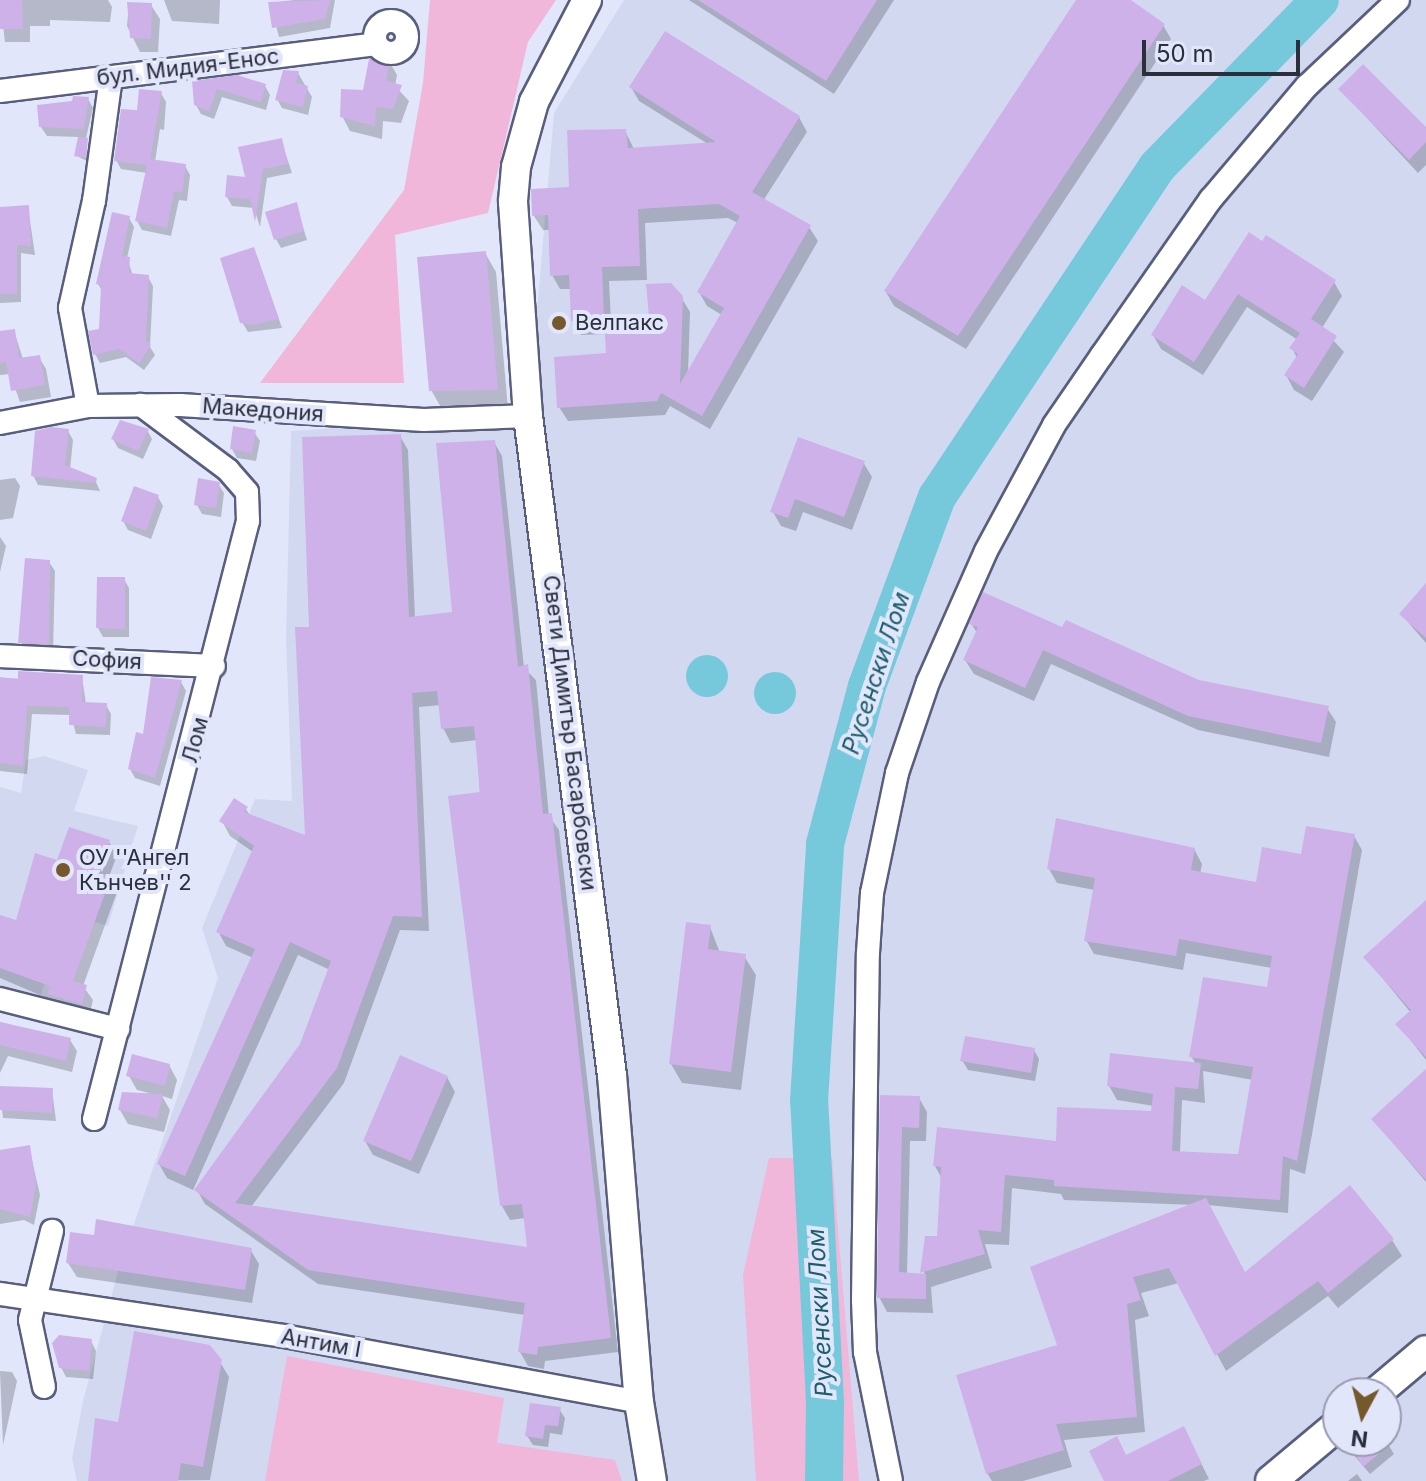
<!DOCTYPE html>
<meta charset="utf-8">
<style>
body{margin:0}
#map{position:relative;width:1426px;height:1481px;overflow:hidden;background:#e2e6fb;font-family:Inter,sans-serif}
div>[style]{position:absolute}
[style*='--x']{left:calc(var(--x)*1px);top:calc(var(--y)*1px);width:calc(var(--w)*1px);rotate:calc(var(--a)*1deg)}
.built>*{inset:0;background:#d3d8f1}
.green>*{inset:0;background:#f0b7db}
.water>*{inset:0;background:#75c9db}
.round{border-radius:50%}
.shadow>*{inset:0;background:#0003}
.river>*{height:38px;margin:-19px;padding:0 19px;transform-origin:19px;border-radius:19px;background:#75c9db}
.building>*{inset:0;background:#cfb1ea}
.roads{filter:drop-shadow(2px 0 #585e7c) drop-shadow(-2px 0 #585e7c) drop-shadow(0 2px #585e7c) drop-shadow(0 -2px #585e7c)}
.minor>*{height:22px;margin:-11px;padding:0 11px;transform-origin:11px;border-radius:11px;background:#fff}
.minor>.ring{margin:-11px;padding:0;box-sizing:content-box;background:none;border:22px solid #fff;border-radius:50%}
.tertiary>*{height:28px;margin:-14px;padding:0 14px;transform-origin:14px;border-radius:14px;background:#fff}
.secondary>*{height:30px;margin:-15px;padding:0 15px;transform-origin:15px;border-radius:15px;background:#fff}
.dots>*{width:22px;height:22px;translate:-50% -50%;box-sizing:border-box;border:4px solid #e2e6fb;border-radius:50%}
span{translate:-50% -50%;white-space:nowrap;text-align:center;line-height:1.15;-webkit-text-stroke:8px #e2e6fb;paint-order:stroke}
.street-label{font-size:22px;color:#2b2e3b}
.poi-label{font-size:22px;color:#2b2e3b}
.left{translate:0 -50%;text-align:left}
.water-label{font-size:24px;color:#1a606c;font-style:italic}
.north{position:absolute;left:1322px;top:1377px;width:80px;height:80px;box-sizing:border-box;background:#e2e6fb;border:2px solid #999cae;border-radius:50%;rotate:187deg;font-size:22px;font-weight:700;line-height:32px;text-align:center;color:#2b2e3b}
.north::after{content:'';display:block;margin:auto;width:28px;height:36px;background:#75582c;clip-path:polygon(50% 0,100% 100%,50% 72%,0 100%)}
.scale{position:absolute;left:1142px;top:40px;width:158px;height:36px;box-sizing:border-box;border:4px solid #2b2e3b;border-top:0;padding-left:10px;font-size:24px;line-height:28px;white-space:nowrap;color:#2b2e3b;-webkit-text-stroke:6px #e2e6fb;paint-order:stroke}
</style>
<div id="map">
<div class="built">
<i style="clip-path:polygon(evenodd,624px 0,1426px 0,1426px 1481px,77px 1481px,72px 1459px,83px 1401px,118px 1271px,218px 978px,202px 928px,255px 799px,292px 801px,286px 639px,291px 431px,528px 416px,554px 113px,624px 0,1338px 1393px,1386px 1393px,1386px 1441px,1338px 1441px,1338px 1393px)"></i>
<i style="clip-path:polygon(44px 756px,88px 770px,74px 811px,138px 826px,108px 926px,69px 914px,39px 1000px,0 990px,0 787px,21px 793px,26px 760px)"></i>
</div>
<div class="green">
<i style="clip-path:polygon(430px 0,556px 0,528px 42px,488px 213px,395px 235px,404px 383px,260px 383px,404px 190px,423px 83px)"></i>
<i style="clip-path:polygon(769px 1158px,832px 1158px,859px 1481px,756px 1481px,743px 1275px)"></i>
<i style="clip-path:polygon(287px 1356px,504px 1398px,497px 1443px,615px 1460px,622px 1481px,265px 1481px)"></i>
</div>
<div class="water">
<i class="round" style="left:686px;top:655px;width:42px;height:42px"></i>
<i class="round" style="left:754px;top:672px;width:42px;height:42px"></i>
</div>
<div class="shadow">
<i style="clip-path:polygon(0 0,108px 0,112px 7px,110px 22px,50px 20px,50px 26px,30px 26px,30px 42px,5px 42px)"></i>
<i style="clip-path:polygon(164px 0,220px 0,219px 24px,172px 21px)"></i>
<i style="clip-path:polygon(294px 0,335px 0,330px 28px,279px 37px,270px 3px)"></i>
<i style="clip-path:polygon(689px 0,894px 0,834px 94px)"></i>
<i style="clip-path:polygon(1079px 0,1128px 0,1163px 25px,1171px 39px,966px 349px,894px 306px,886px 292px)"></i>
<i style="clip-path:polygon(129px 4px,151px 5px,160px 19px,158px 52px,140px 52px,127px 26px)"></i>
<i style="clip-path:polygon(389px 61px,397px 75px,395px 86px,409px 101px,401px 123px,383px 121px,382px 139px,350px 131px,342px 116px)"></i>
<i style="clip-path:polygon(298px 73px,312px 97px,308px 115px,282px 108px,277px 99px)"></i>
<i style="clip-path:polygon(194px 83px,265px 86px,270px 95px,266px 110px,222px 97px,214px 119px,201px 114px,196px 105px)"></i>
<i style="clip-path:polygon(evenodd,631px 87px,799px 117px,807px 132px,763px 201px,809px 227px,818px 241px,710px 429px,670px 406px,665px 415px,568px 421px,559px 407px,608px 355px,607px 334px,581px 335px,573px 321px,572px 289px,560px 289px,552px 275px,550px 230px,543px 230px,534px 216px,533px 191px,571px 189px,625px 131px,634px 149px,708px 144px,639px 101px,631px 87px,728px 218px,738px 223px,699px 292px,707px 306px,722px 315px,688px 374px,690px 312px,681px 297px,651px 319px,611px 322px,609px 281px,647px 280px,645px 223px,728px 218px)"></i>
<i style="clip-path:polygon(1340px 89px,1426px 130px,1426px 165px,1418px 173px)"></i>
<i style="clip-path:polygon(161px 93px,166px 102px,164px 130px,160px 129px,155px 162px,185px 166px,190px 175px,187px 201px,179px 200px,171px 236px,142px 230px,137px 221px,147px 173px,121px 169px,116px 160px,139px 112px)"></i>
<i style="clip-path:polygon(88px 99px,93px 108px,86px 138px,87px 161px,77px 156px,80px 137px,47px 136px,41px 127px)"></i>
<i style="clip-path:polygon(281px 140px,292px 173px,267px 178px,260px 227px,254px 208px,232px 206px,227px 197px)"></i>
<i style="clip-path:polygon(296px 205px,307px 240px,281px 248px,276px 239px)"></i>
<i style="clip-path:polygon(28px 207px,35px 255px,21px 253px,21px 302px,0 303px,0 209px)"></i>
<i style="clip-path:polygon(129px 218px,134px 227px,127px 258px,133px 276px,148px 277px,153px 286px,150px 347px,155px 355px,144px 370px,126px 357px,100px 363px,95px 354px,101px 330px,103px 292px,98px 284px)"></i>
<i style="clip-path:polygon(1263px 243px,1334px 282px,1342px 296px,1322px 328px,1344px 352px,1312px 401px,1294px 390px,1286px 375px,1297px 358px,1292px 348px,1298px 340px,1247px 307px,1203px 375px,1161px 349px,1153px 335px,1205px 302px)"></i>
<i style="clip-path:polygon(253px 250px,258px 259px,282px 328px,248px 332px,242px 322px)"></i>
<i style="clip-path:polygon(485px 253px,496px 272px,508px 409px,442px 409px,431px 390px)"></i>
<i style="clip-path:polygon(14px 331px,23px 359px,39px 357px,46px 369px,51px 397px,20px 402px,10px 374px,0 375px,0 333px)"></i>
<i style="clip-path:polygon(147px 430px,152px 439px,143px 459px,118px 448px,113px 439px)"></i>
<i style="clip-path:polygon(68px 431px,73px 440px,70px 470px,95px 480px,100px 491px,38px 485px,33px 475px)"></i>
<i style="clip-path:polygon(254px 432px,260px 441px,256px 461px,237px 458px,232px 449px)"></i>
<i style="clip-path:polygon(evenodd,400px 436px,408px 450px,415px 618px,454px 614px,494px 442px,502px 456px,524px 668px,536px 680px,549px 816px,559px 830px,618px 1352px,545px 1361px,544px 1369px,528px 1366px,520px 1352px,525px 1315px,318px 1284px,205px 1204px,197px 1190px,302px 1045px,330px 970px,298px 955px,193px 1190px,167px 1178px,159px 1164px,253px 958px,226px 946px,218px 931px,253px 852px,230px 836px,222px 821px,246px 809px,251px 817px,307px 838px,312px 629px,400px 436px,441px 705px,443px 728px,451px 743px,477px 740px,502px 1206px,510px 1220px,525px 1218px,529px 1250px,251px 1207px,344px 1083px,400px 930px,429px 931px,419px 707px,441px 705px)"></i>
<i style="clip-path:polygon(799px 439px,863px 462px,872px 477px,852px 530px,803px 512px,796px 531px,781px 526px,773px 512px)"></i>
<i style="clip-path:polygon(15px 478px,20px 486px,13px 518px,0 520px,0 480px)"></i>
<i style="clip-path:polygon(218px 484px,224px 493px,221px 517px,202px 514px,197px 505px)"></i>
<i style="clip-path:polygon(158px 497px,163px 506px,151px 539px,128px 530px,123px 521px)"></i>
<i style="clip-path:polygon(0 537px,6px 546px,0 572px)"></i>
<i style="clip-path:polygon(49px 562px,55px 571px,53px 653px,26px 652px,21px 642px)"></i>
<i style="clip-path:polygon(124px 579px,129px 588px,129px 637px,103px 637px,98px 628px)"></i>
<i style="clip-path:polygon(1426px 586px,1426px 643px,1401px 614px)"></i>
<i style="clip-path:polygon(971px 623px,1063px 630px,1198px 682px,1327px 708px,1336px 722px,1329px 757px,1198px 730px,1051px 664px,1034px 701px,974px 674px,965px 660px,977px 633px)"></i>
<i style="clip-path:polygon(82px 677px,86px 704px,106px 705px,111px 714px,110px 735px,76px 734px,71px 715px,32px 714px,27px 774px,0 771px,0 679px)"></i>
<i style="clip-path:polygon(181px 682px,186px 691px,160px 786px,135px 778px,130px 769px,144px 737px)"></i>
<i style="clip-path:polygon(evenodd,1354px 836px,1362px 850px,1305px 1174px,1290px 1169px,1288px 1213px,1208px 1205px,1245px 1274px,1392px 1240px,1402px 1256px,1338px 1308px,1328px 1296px,1226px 1371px,1179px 1283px,1141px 1293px,1149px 1316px,1135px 1320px,1145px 1432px,1064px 1440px,1072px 1467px,1023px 1481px,992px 1481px,987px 1473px,1060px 1347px,1195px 1205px,1064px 1200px,1061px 1194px,1012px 1188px,1009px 1245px,985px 1244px,992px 1268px,931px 1287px,933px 1313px,887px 1312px,879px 1297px,882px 1098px,919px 1098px,927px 1112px,926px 1141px,910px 1141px,907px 1275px,924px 1276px,927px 1238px,939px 1238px,942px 1179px,935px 1166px,1058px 1143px,1153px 1113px,1154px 1106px,1117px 1100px,1109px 1086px,1196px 1064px,1191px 1056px,1268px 990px,1272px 968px,1186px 953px,1183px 970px,1094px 954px,1086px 940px,1095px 890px,1057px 883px,1049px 869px,1194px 849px,1202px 864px,1200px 874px,1258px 884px,1303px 857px,1354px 836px,1203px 1071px,1253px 1080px,1239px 1156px,1180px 1153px,1182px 1100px,1205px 1103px,1203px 1071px)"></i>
<i style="clip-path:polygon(109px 842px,117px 855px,109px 877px,117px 892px,83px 986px,93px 1000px,89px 1016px,0 978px,0 917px,17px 923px,58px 863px)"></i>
<i style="clip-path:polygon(1426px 903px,1426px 1060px,1398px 1024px,1411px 1013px,1365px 957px)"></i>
<i style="clip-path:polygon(710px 927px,720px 953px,744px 956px,756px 975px,741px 1090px,682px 1083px,671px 1064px)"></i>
<i style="clip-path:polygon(0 1022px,70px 1040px,77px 1051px,72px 1072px,8px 1056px,0 1073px)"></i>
<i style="clip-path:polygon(1034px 1050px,1039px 1059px,1035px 1081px,968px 1070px,962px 1060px)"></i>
<i style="clip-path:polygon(169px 1065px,177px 1080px,172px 1099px,162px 1096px,170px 1110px,164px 1132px,128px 1124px,120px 1110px,149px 1093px,137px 1090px,129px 1076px)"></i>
<i style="clip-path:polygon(1426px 1072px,1426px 1182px,1373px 1119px)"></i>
<i style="clip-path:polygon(447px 1077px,455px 1092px,419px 1174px,373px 1155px,365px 1141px)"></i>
<i style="clip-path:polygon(0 1088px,52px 1090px,56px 1121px,3px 1118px)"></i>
<i style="clip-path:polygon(29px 1147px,40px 1195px,34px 1225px,24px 1220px,0 1224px,0 1154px)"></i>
<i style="clip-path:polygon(250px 1249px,259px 1264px,252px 1303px,77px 1277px,68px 1263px)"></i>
<i style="clip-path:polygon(91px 1341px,96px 1351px,93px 1379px,66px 1377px,61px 1367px)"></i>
<i style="clip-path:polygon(220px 1362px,229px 1377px,210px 1480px,90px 1481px,97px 1420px,119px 1424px)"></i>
<i style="clip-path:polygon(0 1371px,12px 1372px,17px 1381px,3px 1445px)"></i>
<i style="clip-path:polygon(559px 1409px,565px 1418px,562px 1435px,550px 1433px,548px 1447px,533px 1445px,527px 1436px)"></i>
<i style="clip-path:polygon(1350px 1441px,1386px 1441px,1394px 1454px,1370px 1474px,1352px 1453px)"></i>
<i style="clip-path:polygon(1191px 1443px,1209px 1479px,1204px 1481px,1106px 1481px,1127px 1457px)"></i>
<i style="clip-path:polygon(1357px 1474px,1362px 1481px,1348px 1481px)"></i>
</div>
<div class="river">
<i style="--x:824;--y:1481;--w:79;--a:-89.3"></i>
<i style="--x:825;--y:1402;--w:301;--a:-93"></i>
<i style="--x:809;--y:1101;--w:257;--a:-86.4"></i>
<i style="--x:825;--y:844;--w:163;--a:-75.1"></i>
<i style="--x:867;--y:686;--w:202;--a:-69.7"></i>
<i style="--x:937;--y:497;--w:397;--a:-56.3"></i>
<i style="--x:1157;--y:167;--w:233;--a:-45.7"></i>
</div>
<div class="building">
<i style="clip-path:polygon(0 0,22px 0,23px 29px,0 29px)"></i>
<i style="clip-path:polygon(330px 0,325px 19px,272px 28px,268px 2px)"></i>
<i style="clip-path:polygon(698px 0,877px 0,826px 81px)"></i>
<i style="clip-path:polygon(1076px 0,1131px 0,1165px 24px,958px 336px,884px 291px)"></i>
<i style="clip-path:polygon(127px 2px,152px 3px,151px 39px,130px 38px)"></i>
<i style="clip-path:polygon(evenodd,665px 31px,800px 116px,752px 192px,811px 225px,702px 416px,661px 393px,657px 401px,557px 408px,554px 357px,606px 353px,604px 320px,571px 321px,569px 275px,550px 276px,548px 215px,532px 216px,531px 189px,569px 187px,567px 130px,626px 129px,628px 148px,716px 142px,629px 87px,665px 31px,719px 204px,740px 216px,697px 292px,724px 308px,680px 384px,683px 296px,671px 283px,646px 284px,649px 317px,604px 320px,602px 267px,640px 266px,638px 209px,719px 204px)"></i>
<i style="clip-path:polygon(369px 59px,390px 59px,386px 81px,402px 85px,393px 109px,376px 107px,375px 126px,340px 117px,341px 89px,363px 90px)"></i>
<i style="clip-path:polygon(1363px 64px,1426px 127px,1426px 142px,1409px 160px,1338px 89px)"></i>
<i style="clip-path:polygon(283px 70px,299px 71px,296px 83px,308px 86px,303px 107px,275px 100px)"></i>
<i style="clip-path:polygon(237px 75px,266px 84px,261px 102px,217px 89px,209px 111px,194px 105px,192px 81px)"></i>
<i style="clip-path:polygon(139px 89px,162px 91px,150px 159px,186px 164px,182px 193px,174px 191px,167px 228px,135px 221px,147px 165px,114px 161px,121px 109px,137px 110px)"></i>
<i style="clip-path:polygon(73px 96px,89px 97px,84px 129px,39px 127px,37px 105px,72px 101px)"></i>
<i style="clip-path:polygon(78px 137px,88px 138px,86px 158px,74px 156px)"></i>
<i style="clip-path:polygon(282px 138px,288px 164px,263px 169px,255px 222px,250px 199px,225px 197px,227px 175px,245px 177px,238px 147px)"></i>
<i style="clip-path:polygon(297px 202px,304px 231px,274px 240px,265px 212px)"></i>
<i style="clip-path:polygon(29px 205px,31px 246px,17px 245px,17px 294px,0 294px,0 207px)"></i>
<i style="clip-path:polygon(112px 212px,130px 216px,122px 256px,130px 257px,129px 273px,149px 275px,146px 341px,151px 345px,139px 363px,119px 349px,93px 355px,88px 331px,99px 329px,101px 285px,96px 284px)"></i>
<i style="clip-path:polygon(1249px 232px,1262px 241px,1266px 235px,1336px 280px,1311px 319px,1337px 336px,1304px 388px,1284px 375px,1298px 354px,1289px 348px,1300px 333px,1238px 294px,1194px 362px,1151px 335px,1182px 285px,1205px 300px)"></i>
<i style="clip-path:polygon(254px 247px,279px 319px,253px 325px,240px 323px,220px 258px)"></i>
<i style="clip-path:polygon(486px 251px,498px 390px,429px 391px,417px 257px)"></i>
<i style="clip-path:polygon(15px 329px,19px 358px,40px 355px,45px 385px,11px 391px,6px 362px,0 363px,0 331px)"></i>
<i style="clip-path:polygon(120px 420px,149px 429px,138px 451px,111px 439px)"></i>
<i style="clip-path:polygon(233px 426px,256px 430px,252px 453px,230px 449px)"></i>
<i style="clip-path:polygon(52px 427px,69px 429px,65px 465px,97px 478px,96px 483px,31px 476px,35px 431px)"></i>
<i style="clip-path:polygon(evenodd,401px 434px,409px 617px,452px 612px,436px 443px,495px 440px,518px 667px,528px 664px,543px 814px,552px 813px,611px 1338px,538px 1347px,537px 1355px,518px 1352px,525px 1303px,308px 1270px,194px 1190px,300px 1044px,331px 961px,290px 942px,185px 1176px,157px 1164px,255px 949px,216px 932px,254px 846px,219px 821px,234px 798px,248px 807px,244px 812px,305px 835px,295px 627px,309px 627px,302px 437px,401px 434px,437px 691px,441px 729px,474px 726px,480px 792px,448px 796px,500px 1206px,522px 1204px,527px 1247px,235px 1203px,337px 1068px,393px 916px,422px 917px,412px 693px,437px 691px)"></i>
<i style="clip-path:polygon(798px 437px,865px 461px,844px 517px,795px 499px,788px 518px,770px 512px)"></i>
<i style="clip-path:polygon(198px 478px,220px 482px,216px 508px,194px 505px)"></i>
<i style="clip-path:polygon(134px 486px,159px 495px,146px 531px,121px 521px)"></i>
<i style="clip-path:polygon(25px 558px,50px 560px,49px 644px,18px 643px)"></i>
<i style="clip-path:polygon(97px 577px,125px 577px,125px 629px,96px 628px)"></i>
<i style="clip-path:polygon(1426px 583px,1426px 638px,1399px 614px)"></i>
<i style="clip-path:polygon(983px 592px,1062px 627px,1066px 620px,1199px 680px,1329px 706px,1321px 743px,1188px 716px,1043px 650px,1025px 688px,963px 660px,978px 627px,969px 624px)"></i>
<i style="clip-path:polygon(18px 671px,83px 675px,82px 702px,107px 703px,106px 727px,69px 725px,69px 707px,27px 706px,23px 766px,0 763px,0 677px,18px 679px)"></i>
<i style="clip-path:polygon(151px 677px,182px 680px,155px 778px,128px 769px,136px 732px,143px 734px)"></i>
<i style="clip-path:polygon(1056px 818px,1195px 848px,1191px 870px,1256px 882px,1262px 847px,1301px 854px,1306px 826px,1355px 834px,1297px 1161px,1283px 1156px,1280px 1200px,1054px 1186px,1054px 1180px,1005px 1175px,1001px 1232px,978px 1230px,985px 1254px,920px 1273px,925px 1236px,937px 1236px,941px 1167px,933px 1166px,937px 1127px,1056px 1141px,1057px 1107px,1151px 1111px,1153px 1094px,1107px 1086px,1110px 1053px,1201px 1063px,1198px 1089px,1175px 1087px,1172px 1151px,1238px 1154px,1253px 1067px,1189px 1057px,1203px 977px,1267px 987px,1272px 956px,1179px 939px,1176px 956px,1084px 941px,1095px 878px,1047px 869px)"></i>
<i style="clip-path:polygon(69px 827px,110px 840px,99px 873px,111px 877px,73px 981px,87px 985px,82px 1004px,47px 994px,50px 986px,0 968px,0 915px,16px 920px,35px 853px,57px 860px)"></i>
<i style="clip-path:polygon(1426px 900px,1426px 1057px,1395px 1024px,1411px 1010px,1363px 957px)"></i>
<i style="clip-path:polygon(686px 922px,711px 925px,708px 949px,746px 954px,731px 1072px,669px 1064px)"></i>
<i style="clip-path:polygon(0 1022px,71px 1038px,66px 1061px,0 1045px)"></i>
<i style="clip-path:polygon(965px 1036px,1035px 1048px,1031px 1073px,960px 1061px)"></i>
<i style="clip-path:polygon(132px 1054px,170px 1064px,165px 1086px,126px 1076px)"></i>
<i style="clip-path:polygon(400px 1055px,448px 1076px,411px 1161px,363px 1141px)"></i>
<i style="clip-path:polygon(1426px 1069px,1426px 1180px,1371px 1119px)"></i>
<i style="clip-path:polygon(0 1086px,53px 1088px,52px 1113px,0 1110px)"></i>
<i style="clip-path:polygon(122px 1092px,163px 1094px,157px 1118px,118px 1110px)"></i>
<i style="clip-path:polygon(880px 1095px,920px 1096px,919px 1128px,902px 1127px,899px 1272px,926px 1274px,926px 1299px,877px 1298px)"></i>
<i style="clip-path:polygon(30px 1145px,36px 1184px,30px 1217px,0 1209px,0 1150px)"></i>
<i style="clip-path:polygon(1350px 1185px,1394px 1239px,1328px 1293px,1318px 1281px,1215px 1356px,1169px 1268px,1133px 1277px,1141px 1300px,1127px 1304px,1137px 1417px,1056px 1424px,1064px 1450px,986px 1474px,956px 1375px,1057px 1345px,1030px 1267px,1206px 1198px,1245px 1272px)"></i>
<i style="clip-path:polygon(96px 1219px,252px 1248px,245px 1290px,66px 1263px,70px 1232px,94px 1235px)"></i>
<i style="clip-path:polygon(134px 1331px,210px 1345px,222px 1360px,203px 1467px,181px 1463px,178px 1481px,88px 1481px,95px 1418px,118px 1422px)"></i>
<i style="clip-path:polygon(59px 1335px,92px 1339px,89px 1371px,59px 1368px,52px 1343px)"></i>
<i style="clip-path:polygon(530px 1403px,561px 1407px,558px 1426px,545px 1425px,543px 1439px,525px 1436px)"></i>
<i style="clip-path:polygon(1184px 1426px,1202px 1464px,1168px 1481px,1104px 1481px,1089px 1451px,1117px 1436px,1126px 1455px)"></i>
<i style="clip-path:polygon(1347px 1441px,1394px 1441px,1363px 1467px)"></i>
</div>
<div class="roads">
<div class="minor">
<i class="ring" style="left:375px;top:21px;width:10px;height:10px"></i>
<i style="--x:0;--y:91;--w:379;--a:-7.1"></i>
<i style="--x:88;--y:406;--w:100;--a:-100.4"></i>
<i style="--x:70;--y:308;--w:110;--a:-77.4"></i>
<i style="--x:94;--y:201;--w:125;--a:-82.2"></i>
<i style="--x:0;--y:423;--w:90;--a:-10.9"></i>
<i style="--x:88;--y:406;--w:92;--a:-0.6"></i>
<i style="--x:180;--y:405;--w:244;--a:3.5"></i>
<i style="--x:424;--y:420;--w:104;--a:-2.2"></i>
<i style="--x:0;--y:656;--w:214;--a:2.7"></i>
<i style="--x:0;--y:999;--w:122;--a:14.3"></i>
<i style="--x:94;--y:1119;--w:618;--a:-75.56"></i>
<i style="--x:248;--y:521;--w:29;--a:-92"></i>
<i style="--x:247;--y:492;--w:29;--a:-131"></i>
<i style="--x:228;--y:470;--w:109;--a:-143.2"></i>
<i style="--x:0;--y:1294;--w:287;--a:8.4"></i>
<i style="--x:284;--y:1336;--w:361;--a:10.5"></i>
<i style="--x:44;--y:1387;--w:68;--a:-101.8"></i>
<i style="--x:30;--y:1320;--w:92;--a:-76.1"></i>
<i style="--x:891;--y:1481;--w:132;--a:-101.4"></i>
<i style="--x:865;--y:1352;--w:52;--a:-92.2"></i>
<i style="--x:863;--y:1300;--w:347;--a:-89.2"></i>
<i style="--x:868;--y:953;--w:60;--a:-86.2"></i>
<i style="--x:872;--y:893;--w:123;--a:-78.2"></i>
<i style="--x:897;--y:773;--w:96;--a:-71.2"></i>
<i style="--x:928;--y:682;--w:143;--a:-66.1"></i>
<i style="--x:986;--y:551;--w:143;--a:-61.6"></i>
<i style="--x:1054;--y:425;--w:85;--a:-55.6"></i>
<i style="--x:1102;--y:355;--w:190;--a:-55.1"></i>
<i style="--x:1211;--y:199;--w:148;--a:-49.7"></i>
<i style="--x:1307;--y:86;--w:125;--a:-43.4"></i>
</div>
<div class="tertiary">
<i style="--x:587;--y:0;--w:115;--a:117.5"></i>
<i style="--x:534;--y:102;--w:67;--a:105.5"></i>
<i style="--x:516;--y:167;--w:35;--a:95"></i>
<i style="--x:513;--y:202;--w:215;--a:86"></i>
<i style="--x:528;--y:416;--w:664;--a:82.74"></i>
<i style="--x:612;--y:1075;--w:328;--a:85.3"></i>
<i style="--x:639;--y:1402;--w:80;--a:80.7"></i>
</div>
<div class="secondary">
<i style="--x:1376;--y:1393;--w:65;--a:-40"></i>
<i style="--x:1271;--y:1481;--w:87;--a:-39.9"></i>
</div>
</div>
<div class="dots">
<i style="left:559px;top:323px;background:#75582c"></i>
<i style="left:63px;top:870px;background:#75582c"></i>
</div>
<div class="street-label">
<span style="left:188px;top:67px;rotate:-7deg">бул. Мидия-Енос</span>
<span style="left:263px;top:410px;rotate:4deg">Македония</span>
<span style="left:107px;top:660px;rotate:3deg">София</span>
<span style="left:570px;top:733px;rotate:83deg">Свети Димитър Басарбовски</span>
<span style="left:195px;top:740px;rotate:-75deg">Лом</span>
<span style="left:321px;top:1343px;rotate:10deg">Антим I</span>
</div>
<div class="poi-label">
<span class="left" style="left:575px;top:323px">Велпакс</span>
<span class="left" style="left:79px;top:870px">ОУ ''Ангел<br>Кънчев'' 2</span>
</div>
<div class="water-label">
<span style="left:876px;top:673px;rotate:-72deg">Русенски Лом</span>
<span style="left:820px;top:1313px;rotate:-93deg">Русенски Лом</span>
</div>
<div class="north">N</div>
<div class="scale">50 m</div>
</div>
